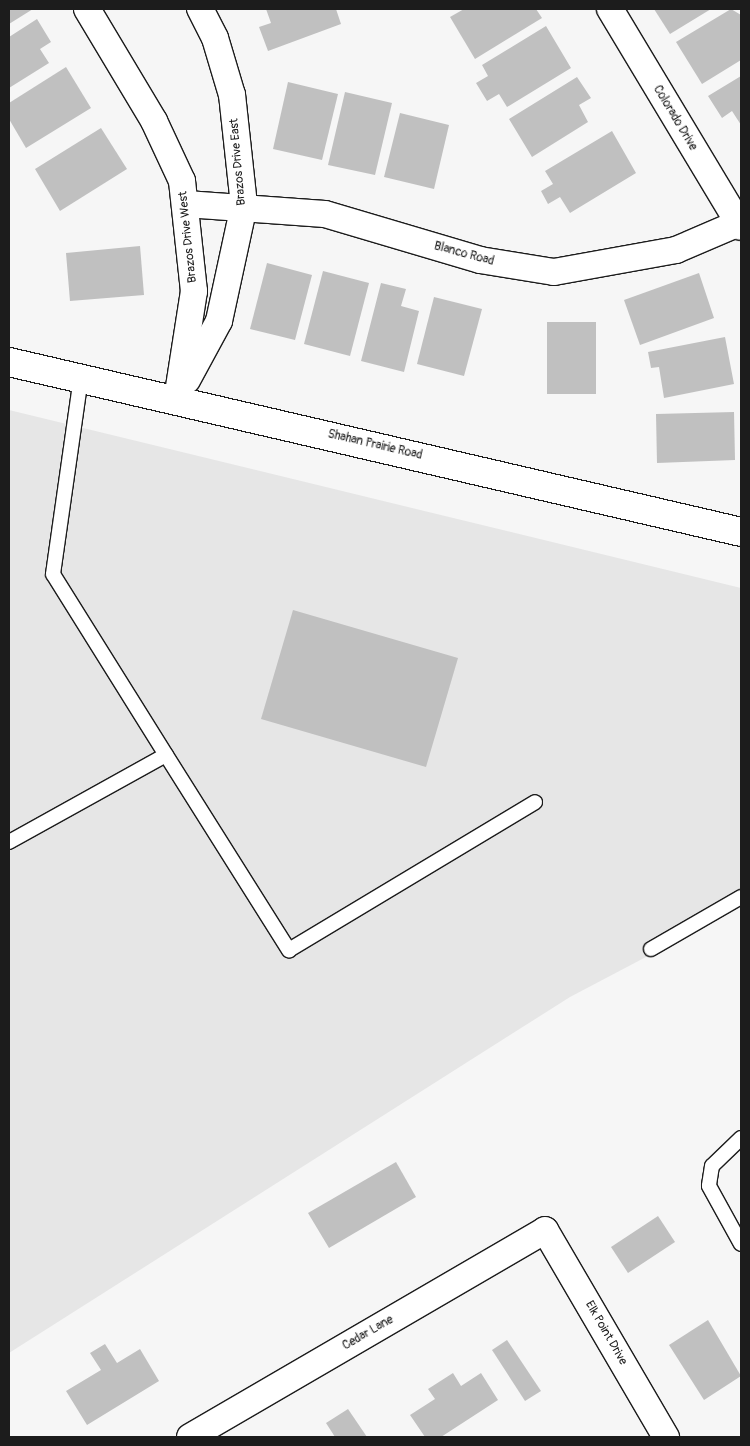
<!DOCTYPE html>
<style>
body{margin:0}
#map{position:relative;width:750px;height:1446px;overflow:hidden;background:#f6f6f6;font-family:Pangolin,sans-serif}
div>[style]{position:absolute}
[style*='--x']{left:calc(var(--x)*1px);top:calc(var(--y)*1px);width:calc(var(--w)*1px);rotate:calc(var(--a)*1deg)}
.built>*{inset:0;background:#e6e6e6}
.building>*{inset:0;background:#c0c0c0}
.roads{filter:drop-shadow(1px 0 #1c1c1c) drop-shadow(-1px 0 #1c1c1c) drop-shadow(0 1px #1c1c1c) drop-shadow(0 -1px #1c1c1c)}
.service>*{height:14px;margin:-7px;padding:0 7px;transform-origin:7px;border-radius:7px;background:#fff}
.minor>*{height:26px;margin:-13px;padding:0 13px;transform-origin:13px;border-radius:13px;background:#fff}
.tertiary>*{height:28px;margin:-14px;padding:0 14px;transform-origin:14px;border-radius:14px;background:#fff}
span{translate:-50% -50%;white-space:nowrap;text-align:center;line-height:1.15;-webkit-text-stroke:4px #fff;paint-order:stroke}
.street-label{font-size:12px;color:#1c1c1c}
.frame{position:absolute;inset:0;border:10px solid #1c1c1c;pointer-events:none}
</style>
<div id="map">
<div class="built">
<i style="clip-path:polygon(9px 410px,741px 588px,741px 907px,570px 997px,9px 1353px)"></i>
</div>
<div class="building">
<i style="clip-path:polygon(9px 9px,33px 9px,9px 24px)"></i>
<i style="clip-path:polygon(266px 9px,336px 9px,341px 24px,268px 51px,259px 27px,271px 23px)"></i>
<i style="clip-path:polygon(464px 9px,536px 9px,542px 18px,475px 59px,450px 17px)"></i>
<i style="clip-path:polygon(654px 9px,711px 9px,670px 34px)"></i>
<i style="clip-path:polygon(731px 9px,741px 15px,741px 60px,702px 84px,676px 42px)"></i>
<i style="clip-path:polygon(37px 19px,51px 42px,40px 49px,49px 63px,9px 88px,9px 37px)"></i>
<i style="clip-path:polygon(546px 26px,571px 68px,507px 107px,499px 94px,487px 101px,476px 83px,488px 76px,482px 65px)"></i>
<i style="clip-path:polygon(66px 67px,91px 108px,26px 148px,9px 119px,9px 103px)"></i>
<i style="clip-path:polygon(741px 76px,741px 125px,732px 111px,722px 118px,708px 96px)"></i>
<i style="clip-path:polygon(577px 77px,591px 98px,579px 105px,588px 122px,532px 157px,509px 119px)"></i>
<i style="clip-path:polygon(288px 82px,338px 94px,322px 160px,273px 149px)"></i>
<i style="clip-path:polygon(345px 92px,392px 103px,375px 175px,328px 165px)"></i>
<i style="clip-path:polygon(400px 113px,449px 125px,434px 189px,384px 177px)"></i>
<i style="clip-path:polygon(101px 128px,127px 169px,60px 211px,35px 169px)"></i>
<i style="clip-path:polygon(612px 131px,636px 173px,570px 213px,560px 197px,548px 204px,541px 191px,553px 184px,545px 171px)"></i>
<i style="clip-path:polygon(140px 246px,144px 295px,70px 301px,66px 253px)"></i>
<i style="clip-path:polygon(267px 263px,312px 275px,295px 340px,250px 329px)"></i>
<i style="clip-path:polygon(323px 271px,369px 283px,350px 356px,304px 344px)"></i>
<i style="clip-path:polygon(699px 273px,714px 318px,640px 345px,624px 300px)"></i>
<i style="clip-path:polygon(381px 283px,406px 289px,401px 306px,419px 311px,404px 372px,361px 361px)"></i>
<i style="clip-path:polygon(434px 297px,482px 309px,464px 376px,417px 364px)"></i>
<i style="clip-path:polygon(547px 322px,596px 322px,596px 394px,547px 394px)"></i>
<i style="clip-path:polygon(725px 337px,734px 384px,664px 398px,659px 367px,651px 368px,648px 352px)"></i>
<i style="clip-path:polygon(734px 412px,735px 460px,657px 463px,656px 414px)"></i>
<i style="clip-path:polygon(293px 610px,458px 658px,426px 767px,261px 719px)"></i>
<i style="clip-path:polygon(396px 1162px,416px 1197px,329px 1248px,308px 1213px)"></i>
<i style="clip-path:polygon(658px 1216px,675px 1242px,628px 1273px,611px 1247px)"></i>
<i style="clip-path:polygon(708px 1320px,741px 1376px,704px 1400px,669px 1345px)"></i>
<i style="clip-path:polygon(507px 1340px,541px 1391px,525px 1401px,492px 1350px)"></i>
<i style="clip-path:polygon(105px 1344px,117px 1363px,140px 1349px,159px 1381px,87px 1425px,66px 1391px,101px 1370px,90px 1353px)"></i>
<i style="clip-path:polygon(453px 1373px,461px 1386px,481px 1373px,498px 1400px,441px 1437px,425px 1437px,410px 1415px,435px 1399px,428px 1389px)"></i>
<i style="clip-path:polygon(348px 1409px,367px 1437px,335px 1437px,326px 1423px)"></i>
</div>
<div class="roads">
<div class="service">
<i style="--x:166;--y:755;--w:231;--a:57.8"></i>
<i style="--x:289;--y:950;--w:287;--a:-31"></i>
<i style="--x:9;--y:842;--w:179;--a:-29"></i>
<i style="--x:166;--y:755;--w:213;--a:-122"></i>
<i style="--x:53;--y:574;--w:199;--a:-81.9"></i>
<i style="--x:651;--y:949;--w:104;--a:-30"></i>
<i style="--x:741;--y:1138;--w:40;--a:136"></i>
<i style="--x:712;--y:1166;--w:20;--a:99"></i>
<i style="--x:709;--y:1186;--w:66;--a:61.1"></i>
</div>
<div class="minor">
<i style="--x:87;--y:9;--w:131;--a:59.1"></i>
<i style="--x:154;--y:121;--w:66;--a:65"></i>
<i style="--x:182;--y:181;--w:111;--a:83.8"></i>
<i style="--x:194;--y:291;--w:109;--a:98.9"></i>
<i style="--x:610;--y:9;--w:254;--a:59"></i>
<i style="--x:186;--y:204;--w:139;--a:4.1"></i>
<i style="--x:325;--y:214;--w:162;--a:16.5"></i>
<i style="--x:480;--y:260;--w:75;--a:9.2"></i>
<i style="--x:554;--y:272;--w:124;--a:-10.2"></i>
<i style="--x:676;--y:250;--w:69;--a:-23.2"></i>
<i style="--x:187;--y:380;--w:67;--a:-61.5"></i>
<i style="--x:219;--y:321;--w:119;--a:-77.8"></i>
<i style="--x:244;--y:205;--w:111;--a:-96.2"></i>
<i style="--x:232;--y:95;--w:59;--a:-106.6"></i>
<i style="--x:215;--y:38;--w:33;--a:-117"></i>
<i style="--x:190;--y:1437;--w:411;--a:-30.2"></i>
<i style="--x:545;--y:1230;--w:240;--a:59.7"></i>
</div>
<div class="tertiary">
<i style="--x:9;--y:362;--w:751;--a:13.07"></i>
</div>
</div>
<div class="street-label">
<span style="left:675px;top:118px;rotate:59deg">Colorado Drive</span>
<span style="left:238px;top:162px;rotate:-95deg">Brazos Drive East</span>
<span style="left:188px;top:237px;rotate:-96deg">Brazos Drive West</span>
<span style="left:464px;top:254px;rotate:15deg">Blanco Road</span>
<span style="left:375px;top:445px;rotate:13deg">Shahan Prairie Road</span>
<span style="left:368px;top:1333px;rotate:-30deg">Cedar Lane</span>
<span style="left:606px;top:1333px;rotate:60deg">Elk Point Drive</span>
</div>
<div class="frame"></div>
</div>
